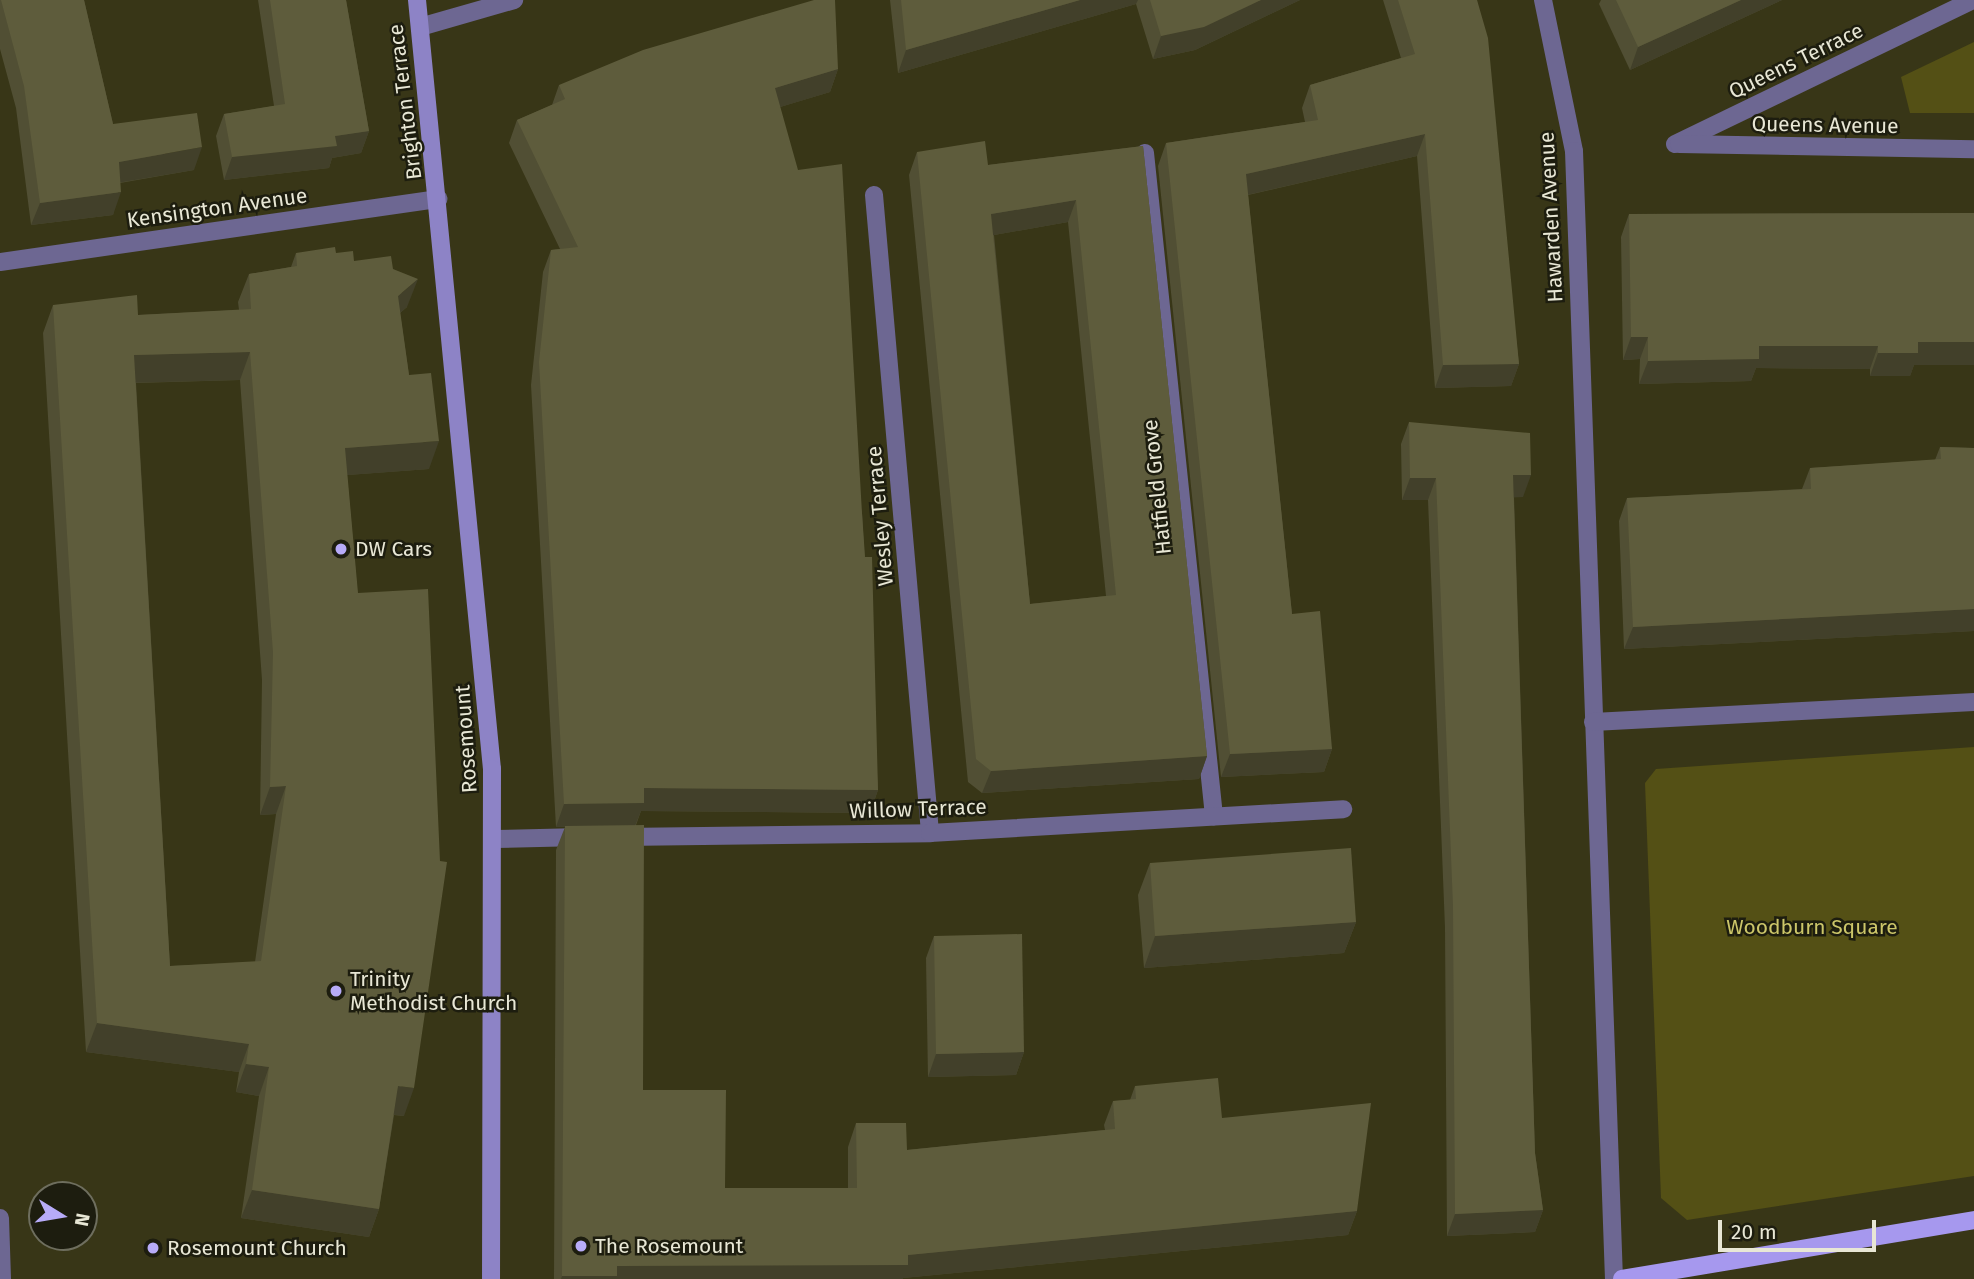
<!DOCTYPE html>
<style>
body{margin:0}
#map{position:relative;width:1974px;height:1279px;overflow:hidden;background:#383617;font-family:"Fira Sans",sans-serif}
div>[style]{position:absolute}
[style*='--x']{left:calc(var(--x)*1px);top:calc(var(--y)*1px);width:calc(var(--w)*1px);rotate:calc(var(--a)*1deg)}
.green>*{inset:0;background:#545015}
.street>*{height:18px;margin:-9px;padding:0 9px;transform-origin:9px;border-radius:9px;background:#6d6792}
.secondary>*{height:18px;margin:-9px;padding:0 9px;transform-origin:9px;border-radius:9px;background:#8d83c6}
.primary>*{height:18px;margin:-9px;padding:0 9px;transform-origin:9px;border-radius:9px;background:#a698ee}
.wall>*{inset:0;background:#514f34}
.shaded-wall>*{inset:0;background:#42402a}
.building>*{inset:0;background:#5e5c3c}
.dots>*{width:19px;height:19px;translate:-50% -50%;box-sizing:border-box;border:4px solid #1d1d0f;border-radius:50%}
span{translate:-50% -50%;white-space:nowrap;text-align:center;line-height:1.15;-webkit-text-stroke:5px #1d1d0f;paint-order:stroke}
.street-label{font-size:21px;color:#e8e7d5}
.poi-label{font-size:21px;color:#e8e7d5}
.left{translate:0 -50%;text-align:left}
.park-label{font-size:21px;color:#ccc669}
.north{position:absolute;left:28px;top:1181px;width:70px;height:70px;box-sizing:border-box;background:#1d1d0f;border:2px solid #6e6e5e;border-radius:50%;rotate:101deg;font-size:19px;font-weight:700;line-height:28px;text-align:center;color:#e8e7d5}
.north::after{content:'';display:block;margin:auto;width:24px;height:32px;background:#b7abf8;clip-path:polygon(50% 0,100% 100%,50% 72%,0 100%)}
.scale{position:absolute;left:1718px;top:1220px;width:158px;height:32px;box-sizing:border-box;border:4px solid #e8e7d5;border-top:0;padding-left:9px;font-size:21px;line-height:24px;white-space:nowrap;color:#e8e7d5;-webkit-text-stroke:5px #1d1d0f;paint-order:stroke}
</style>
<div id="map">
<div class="green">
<i style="clip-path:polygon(1974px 42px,1974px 113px,1910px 113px,1901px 77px)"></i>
<i style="clip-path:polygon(1974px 747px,1974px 1176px,1687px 1220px,1661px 1198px,1645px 783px,1656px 769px)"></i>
</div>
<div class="street">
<i style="--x:1543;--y:0;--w:154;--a:78.4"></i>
<i style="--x:1574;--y:151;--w:1129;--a:87.97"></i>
<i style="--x:420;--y:27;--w:98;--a:-16"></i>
<i style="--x:1675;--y:144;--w:331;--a:-25.8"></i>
<i style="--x:1679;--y:144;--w:295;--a:1"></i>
<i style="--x:1145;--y:153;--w:667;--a:84.06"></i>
<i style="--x:874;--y:195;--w:640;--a:84.98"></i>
<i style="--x:0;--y:262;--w:443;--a:-8.2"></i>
<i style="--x:1593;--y:722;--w:382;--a:-3"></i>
<i style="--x:621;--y:837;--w:309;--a:-0.7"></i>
<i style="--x:930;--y:833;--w:414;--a:-3.3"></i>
<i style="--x:495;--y:839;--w:87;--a:-1.3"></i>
<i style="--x:0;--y:1218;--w:61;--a:88.1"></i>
</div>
<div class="secondary">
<i style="--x:417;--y:0;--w:773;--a:84.43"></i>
<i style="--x:492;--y:769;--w:510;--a:90.11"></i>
</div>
<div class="primary">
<i style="--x:1622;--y:1279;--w:357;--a:-9.5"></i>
</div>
<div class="wall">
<i style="clip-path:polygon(0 0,84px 0,113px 124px,194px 170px,120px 183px,113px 215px,31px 225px,16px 108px,0 49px)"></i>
<i style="clip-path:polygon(258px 0,346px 0,369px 131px,361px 153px,332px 158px,329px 168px,224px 180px,216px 136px,224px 114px,274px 106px)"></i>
<i style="clip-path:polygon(890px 0,1300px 0,1195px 50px,1153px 59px,1136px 4px,898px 73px)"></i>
<i style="clip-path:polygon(1383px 0,1477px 0,1519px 364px,1511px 386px,1435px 388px,1417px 156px,1248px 195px,1292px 614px,1332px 749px,1324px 772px,1221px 777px,1158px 166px,1166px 143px,1305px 122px,1302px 108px,1310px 85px,1401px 58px)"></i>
<i style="clip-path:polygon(1601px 0,1782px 0,1630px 70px,1599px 4px)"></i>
<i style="clip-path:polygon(838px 69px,830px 92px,780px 107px,862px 513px,878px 790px,870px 813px,641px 811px,636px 825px,643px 1090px,725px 1188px,848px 1188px,848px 1147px,856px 1123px,907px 1150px,1105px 1130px,1104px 1125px,1113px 1101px,1130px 1100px,1135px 1086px,1222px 1118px,1357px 1211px,1348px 1235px,903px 1278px,903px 1279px,554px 1279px,556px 850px,565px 827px,556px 827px,531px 385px,543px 272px,551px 250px,560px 249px,509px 143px,517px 120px,552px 105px,559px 85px)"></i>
<i style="clip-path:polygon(evenodd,1143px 146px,1207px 756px,1199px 779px,982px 793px,968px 782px,909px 175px,917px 152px,988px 165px,1143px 146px,1068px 222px,1106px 596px,1030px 604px,994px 235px,1068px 222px)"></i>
<i style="clip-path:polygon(1974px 213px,1974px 365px,1914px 365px,1910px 376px,1870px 376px,1870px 369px,1756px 368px,1751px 381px,1639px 384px,1640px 359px,1623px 360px,1621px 237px,1629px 214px)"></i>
<i style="clip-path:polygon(evenodd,296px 253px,336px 253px,354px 261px,393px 269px,407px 307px,400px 313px,409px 375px,429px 469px,347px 475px,404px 1116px,394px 1115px,379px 1209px,369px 1237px,241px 1218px,259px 1096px,236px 1092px,239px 1072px,86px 1052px,43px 333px,53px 305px,138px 315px,239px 310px,238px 302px,249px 274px,291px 267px,296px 253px,240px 380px,262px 680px,260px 815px,276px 814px,255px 962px,170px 966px,136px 383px,240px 380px)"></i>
<i style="clip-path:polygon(1409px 422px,1523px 497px,1514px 497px,1535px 1153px,1543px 1210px,1535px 1232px,1447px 1236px,1445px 928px,1428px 500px,1402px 500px,1401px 444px)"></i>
<i style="clip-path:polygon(1940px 447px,1974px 448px,1974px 631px,1624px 649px,1619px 521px,1627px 498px,1802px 489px,1810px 468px,1935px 460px)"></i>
<i style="clip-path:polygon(1150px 863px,1356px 922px,1344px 953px,1144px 968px,1138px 895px)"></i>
<i style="clip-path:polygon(934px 936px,1024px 1052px,1016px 1075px,928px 1077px,926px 958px)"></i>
</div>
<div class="shaded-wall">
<i style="clip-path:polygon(1080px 0,1138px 0,1136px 4px,898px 73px,906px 50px)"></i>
<i style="clip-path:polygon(1261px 0,1300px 0,1195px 50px,1153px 59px,1161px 36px)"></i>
<i style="clip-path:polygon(1741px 0,1782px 0,1630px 70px,1638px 47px)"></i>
<i style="clip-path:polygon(838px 69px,830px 92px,767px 111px,775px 88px)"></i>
<i style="clip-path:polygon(369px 131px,361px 153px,332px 158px,329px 168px,224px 180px,232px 157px,335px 136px)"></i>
<i style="clip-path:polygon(1425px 134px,1417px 156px,1238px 197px,1246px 174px)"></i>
<i style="clip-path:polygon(202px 147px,194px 170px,111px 184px,119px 162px)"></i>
<i style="clip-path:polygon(121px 192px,113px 215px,31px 225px,40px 203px)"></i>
<i style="clip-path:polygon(1076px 200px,1068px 222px,983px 237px,991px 214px)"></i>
<i style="clip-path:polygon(418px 279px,407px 307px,387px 324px,398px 296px)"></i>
<i style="clip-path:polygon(1631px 337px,1648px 337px,1640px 359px,1623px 360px)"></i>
<i style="clip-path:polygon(1918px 342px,1974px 342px,1974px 365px,1914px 365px,1910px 376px,1870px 376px,1878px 353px)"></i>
<i style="clip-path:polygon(1759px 346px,1878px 346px,1870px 369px,1756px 368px,1751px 381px,1639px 384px,1648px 361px)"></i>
<i style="clip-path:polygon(250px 352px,240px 380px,124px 383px,134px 355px)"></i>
<i style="clip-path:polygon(1519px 364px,1511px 386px,1435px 388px,1443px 365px)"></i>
<i style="clip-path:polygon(439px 441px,429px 469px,335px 476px,345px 448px)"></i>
<i style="clip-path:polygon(1513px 475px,1531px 475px,1523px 497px,1505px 498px)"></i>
<i style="clip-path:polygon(1410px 478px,1436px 478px,1428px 500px,1402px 500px)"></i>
<i style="clip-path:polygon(1974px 609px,1974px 631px,1624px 649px,1633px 627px)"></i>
<i style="clip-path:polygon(1332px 749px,1324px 772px,1221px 777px,1230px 754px)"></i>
<i style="clip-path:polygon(1207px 756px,1199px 779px,982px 793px,991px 771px)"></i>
<i style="clip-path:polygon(286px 786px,276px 814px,260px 815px,270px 787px)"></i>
<i style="clip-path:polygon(644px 788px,878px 790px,870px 813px,641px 811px,635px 826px,556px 827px,564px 804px)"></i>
<i style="clip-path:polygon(1356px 922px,1344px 953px,1144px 968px,1155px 936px)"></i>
<i style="clip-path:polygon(97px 1023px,249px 1044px,239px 1072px,86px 1052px)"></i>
<i style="clip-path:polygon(1024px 1052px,1016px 1075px,928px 1077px,936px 1054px)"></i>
<i style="clip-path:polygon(246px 1064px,269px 1067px,259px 1096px,236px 1092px)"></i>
<i style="clip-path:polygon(398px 1086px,414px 1088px,404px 1116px,388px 1114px)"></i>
<i style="clip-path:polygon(252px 1190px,379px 1209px,369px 1237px,241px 1218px)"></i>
<i style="clip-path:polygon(1543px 1210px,1535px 1232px,1447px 1236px,1455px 1214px)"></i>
<i style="clip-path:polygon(1357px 1211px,1348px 1235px,903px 1278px,903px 1279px,561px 1279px,562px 1276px,617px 1266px,908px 1255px)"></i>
</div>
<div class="building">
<i style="clip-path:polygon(1px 0,84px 0,113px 124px,197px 113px,202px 147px,119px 162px,121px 192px,40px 203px,24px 86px)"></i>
<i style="clip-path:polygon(270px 0,346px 0,369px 131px,335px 136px,337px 146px,232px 157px,224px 114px,285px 104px)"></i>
<i style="clip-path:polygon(814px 0,835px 0,838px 69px,775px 88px,798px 170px,842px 164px,862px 513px,865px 557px,872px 557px,878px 790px,644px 788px,644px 803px,564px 804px,539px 362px,551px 250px,578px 247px,517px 120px,565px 99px,559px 85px,643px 50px)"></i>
<i style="clip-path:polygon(901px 0,1080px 0,906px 50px)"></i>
<i style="clip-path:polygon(1150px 0,1261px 0,1204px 27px,1161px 36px)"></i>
<i style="clip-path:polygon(1398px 0,1477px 0,1488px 38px,1519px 364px,1443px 365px,1425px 134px,1246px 174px,1292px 614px,1320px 611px,1332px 749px,1230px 754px,1166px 143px,1318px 120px,1310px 85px,1415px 54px)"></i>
<i style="clip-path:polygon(1616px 0,1741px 0,1638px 47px)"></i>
<i style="clip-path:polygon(evenodd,985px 141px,988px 165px,1143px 146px,1207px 756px,991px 771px,976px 759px,917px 152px,985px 141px,1076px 200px,1116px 595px,1030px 604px,991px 214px,1076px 200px)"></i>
<i style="clip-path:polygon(1974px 213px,1974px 342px,1918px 342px,1918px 353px,1878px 353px,1878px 346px,1759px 346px,1759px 359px,1648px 361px,1648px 337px,1631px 337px,1629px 214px)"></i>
<i style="clip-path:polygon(evenodd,335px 247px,336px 253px,353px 251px,354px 261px,391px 256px,393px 269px,418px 279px,398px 296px,409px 375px,431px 373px,439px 441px,345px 448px,358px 593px,428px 589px,440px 861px,447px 862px,414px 1088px,398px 1086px,379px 1209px,252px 1190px,269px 1067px,246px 1064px,249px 1044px,97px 1023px,53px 305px,137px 295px,138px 315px,251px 309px,249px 274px,297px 266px,296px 253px,335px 247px,250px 352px,273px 652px,270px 787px,286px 786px,261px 961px,170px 966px,134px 355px,250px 352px)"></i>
<i style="clip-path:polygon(1409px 422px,1530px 433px,1531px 475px,1513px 475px,1535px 1153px,1543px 1210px,1455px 1214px,1453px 906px,1436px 478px,1410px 478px)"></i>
<i style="clip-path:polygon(1940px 447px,1974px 448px,1974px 609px,1633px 627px,1627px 498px,1811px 489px,1810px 468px,1941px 459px)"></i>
<i style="clip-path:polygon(644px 825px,643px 1090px,726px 1090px,725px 1188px,857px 1188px,856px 1123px,906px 1123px,907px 1150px,1115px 1129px,1113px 1101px,1136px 1099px,1135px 1086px,1218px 1078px,1222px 1118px,1371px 1103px,1357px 1211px,908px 1255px,908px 1265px,617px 1266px,617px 1276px,562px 1276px,565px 826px)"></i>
<i style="clip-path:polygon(1351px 848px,1356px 922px,1155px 936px,1150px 863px)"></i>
<i style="clip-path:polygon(1022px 934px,1024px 1052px,936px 1054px,934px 936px)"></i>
</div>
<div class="dots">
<i style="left:341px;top:549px;background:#b7abf8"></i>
<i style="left:336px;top:991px;background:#b7abf8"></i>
<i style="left:581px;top:1246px;background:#b7abf8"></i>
<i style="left:153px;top:1248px;background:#b7abf8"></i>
</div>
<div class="street-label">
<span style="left:1796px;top:61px;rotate:-26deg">Queens Terrace</span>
<span style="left:405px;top:102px;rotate:-97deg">Brighton Terrace</span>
<span style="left:1825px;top:125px;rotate:1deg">Queens Avenue</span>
<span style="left:217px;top:208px;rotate:-8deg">Kensington Avenue</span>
<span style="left:1551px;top:217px;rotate:-93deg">Hawarden Avenue</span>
<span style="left:1157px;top:487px;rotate:-96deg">Hatfield Grove</span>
<span style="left:880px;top:516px;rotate:-95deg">Wesley Terrace</span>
<span style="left:466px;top:739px;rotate:-94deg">Rosemount</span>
<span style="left:918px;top:809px;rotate:-2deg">Willow Terrace</span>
</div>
<div class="poi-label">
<span class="left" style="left:355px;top:549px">DW Cars</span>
<span class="left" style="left:350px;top:991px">Trinity<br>Methodist Church</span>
<span class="left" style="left:595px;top:1246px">The Rosemount</span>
<span class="left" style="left:167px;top:1248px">Rosemount Church</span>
</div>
<div class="park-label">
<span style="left:1812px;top:927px">Woodburn Square</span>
</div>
<div class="north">N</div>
<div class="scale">20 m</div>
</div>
